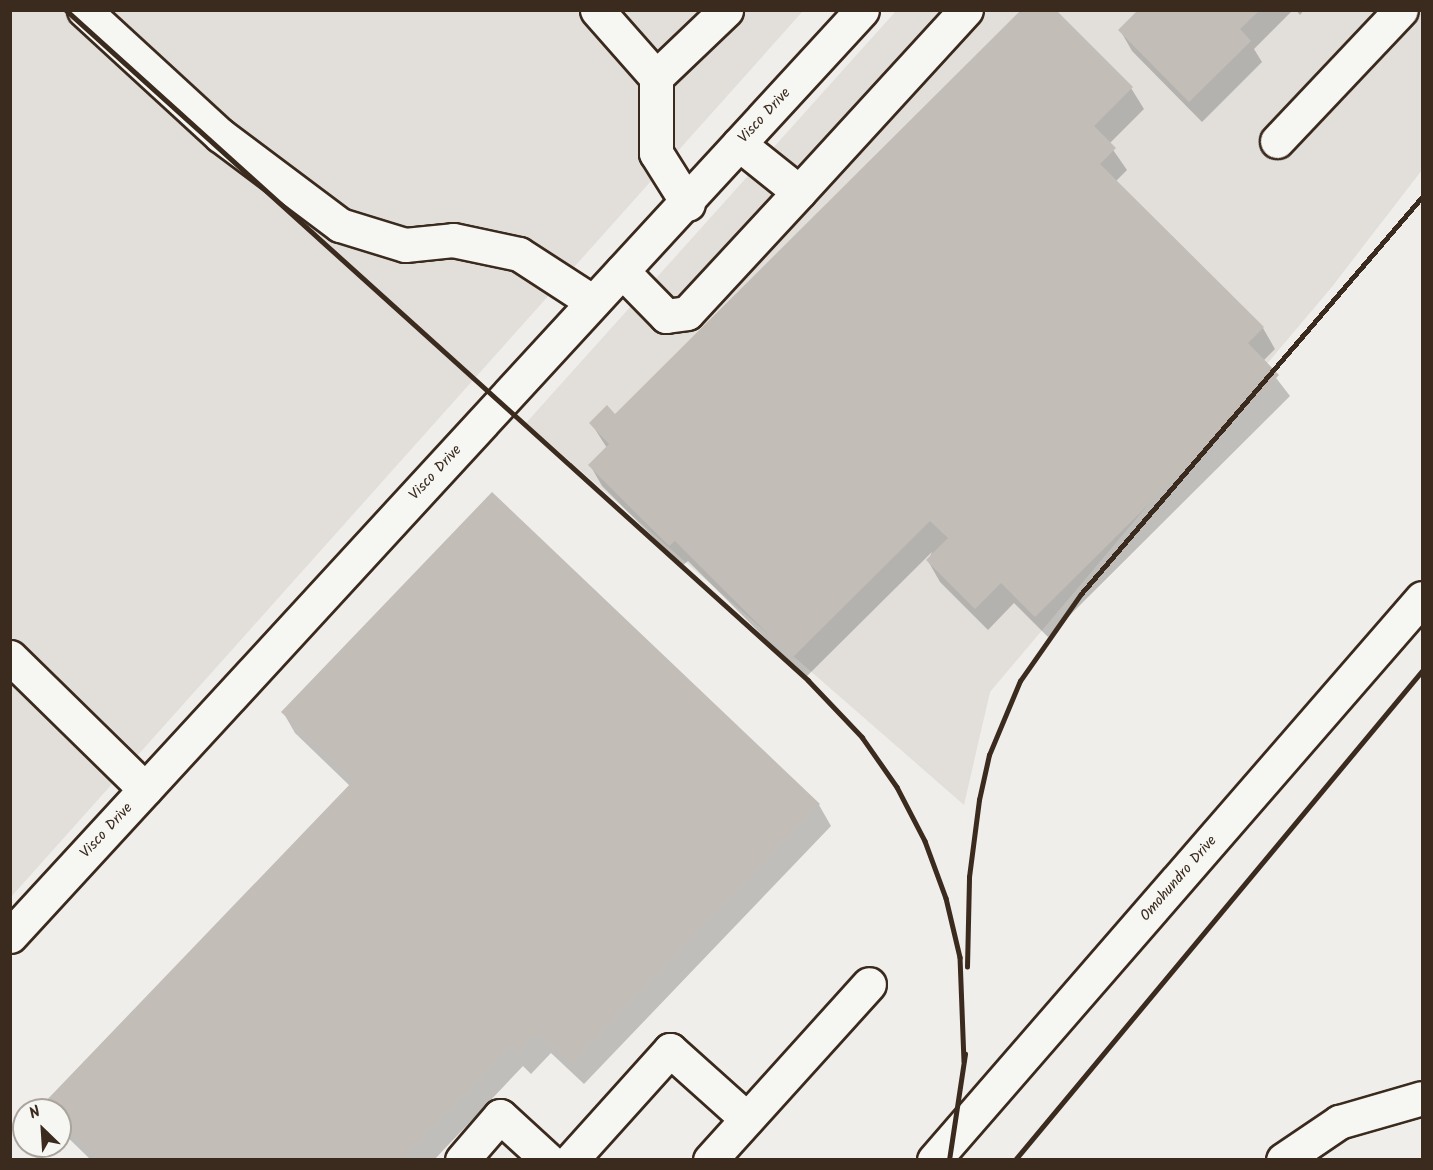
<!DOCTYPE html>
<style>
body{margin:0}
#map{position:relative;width:1433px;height:1170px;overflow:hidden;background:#efeeea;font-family:Kalam,sans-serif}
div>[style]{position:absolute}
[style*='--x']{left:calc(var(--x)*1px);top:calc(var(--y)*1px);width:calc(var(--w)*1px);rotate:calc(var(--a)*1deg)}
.built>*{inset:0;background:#e2dfdb}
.shadow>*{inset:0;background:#0003}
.building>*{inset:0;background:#c2bdb7}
.roads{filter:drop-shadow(2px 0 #3b2a1e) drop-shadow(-2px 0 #3b2a1e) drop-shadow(0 2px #3b2a1e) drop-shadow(0 -2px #3b2a1e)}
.minor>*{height:33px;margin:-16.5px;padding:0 16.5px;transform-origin:16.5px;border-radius:16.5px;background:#f6f6f2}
.rail>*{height:4.5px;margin:-2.25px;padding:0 2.25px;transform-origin:2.25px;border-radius:2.25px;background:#3b2a1e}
span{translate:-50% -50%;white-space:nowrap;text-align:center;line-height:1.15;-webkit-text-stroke:6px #f6f6f2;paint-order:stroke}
.street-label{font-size:15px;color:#3b2a1e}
.frame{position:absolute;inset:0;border:12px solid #3b2a1e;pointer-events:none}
.north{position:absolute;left:12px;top:1098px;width:60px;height:60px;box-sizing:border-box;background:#f6f6f2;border:2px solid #aba49d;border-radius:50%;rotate:335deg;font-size:16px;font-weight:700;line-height:24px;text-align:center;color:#3b2a1e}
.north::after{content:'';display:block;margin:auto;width:21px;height:27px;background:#3b2a1e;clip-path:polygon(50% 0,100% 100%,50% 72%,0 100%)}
</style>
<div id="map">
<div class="built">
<i style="clip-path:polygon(11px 11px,803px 11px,11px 897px)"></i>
<i style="clip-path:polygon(896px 11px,1422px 11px,1422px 170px,1331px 288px,990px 692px,964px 805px,526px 423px)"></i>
</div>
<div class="shadow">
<i style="clip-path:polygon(1140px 10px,1293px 10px,1254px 49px,1262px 62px,1202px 122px,1132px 51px,1120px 30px)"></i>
<i style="clip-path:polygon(1296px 10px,1304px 10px,1300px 15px)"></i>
<i style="clip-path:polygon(1131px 88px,1144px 109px,1109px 144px,1127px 170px,1116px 181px,1263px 328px,1275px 349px,1263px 361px,1290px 396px,1048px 637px,1014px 603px,988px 630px,940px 582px,928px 561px,932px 552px,805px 678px,688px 561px,682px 566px,602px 486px,590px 465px,607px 448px,591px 423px,615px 416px)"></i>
<i style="clip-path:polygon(283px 712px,819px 805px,831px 826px,584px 1084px,551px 1053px,531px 1074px,523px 1066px,434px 1160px,91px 1160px,60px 1130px,60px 1110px,47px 1110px,44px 1105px,350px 786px,295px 733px)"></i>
</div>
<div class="building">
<i style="clip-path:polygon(1021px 10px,1056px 10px,1133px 87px,1094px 126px,1116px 148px,1100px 164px,1264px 327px,1248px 343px,1279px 375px,1035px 617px,1001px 583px,975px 609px,926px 560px,948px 538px,930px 521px,792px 658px,675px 541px,669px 546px,588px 465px,609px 444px,589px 423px,607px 405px,615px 414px)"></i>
<i style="clip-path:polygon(1138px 10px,1260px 10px,1240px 29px,1251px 41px,1189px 102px,1118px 30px)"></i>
<i style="clip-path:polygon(492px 492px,820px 804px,571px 1064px,538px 1033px,518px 1054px,511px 1046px,402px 1160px,100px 1160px,60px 1122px,60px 1110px,48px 1110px,42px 1105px,353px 781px,281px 712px)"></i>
</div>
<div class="roads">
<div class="minor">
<i style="--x:84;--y:10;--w:185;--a:42.6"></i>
<i style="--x:220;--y:135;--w:150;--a:36.9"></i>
<i style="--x:340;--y:225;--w:68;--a:17.1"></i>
<i style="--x:405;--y:245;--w:48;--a:-5.9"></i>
<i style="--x:453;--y:240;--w:67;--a:12"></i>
<i style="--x:519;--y:254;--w:88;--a:33"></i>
<i style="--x:597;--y:10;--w:89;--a:48.6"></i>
<i style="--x:656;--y:77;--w:76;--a:90"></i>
<i style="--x:656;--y:153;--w:60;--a:57.9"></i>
<i style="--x:656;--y:77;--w:97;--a:-43.7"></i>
<i style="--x:1277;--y:141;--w:180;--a:-46.6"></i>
<i style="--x:799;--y:192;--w:247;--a:-47.5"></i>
<i style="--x:622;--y:271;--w:63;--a:45.6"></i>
<i style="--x:666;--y:316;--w:21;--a:-8"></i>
<i style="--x:687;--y:313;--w:165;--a:-47.2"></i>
<i style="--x:799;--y:192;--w:77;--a:-141.3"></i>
<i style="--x:10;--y:657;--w:189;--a:44.4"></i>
<i style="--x:10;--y:936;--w:1258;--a:-47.38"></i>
<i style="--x:462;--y:1160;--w:58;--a:-49.2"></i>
<i style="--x:500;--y:1116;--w:65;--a:42.5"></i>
<i style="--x:571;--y:1160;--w:148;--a:-48"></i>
<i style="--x:670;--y:1050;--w:103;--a:41.9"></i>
<i style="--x:710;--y:1160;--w:237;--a:-47.9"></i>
<i style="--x:934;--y:1160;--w:744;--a:-49.03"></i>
<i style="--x:1283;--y:1160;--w:68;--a:-34.2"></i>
<i style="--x:1339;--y:1122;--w:86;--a:-16.1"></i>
</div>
</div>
<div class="rail">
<i style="--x:66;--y:10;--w:1000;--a:42.08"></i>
<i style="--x:808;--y:680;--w:79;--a:46.5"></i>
<i style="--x:862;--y:737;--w:61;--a:55"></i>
<i style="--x:897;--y:787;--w:61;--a:62.6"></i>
<i style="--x:925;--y:841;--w:61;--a:69.8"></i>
<i style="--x:946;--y:898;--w:61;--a:76.7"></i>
<i style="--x:960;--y:957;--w:104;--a:87.8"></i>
<i style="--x:967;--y:967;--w:90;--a:-88.7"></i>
<i style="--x:969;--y:877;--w:78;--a:-82.6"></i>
<i style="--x:979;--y:800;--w:46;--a:-77.5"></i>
<i style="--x:989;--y:755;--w:80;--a:-67.3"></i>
<i style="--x:1020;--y:681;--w:106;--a:-55"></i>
<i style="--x:1081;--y:594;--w:523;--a:-49.34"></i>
<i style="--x:949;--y:1160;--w:107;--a:-81.4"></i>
<i style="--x:1015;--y:1160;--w:636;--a:-50.23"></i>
</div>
<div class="street-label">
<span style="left:765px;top:116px;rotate:-47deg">Visco Drive</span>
<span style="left:436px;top:473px;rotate:-47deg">Visco Drive</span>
<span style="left:107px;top:831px;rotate:-47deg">Visco Drive</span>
<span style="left:1179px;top:879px;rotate:-49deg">Omohundro Drive</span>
</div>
<div class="frame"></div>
<div class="north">N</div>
</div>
